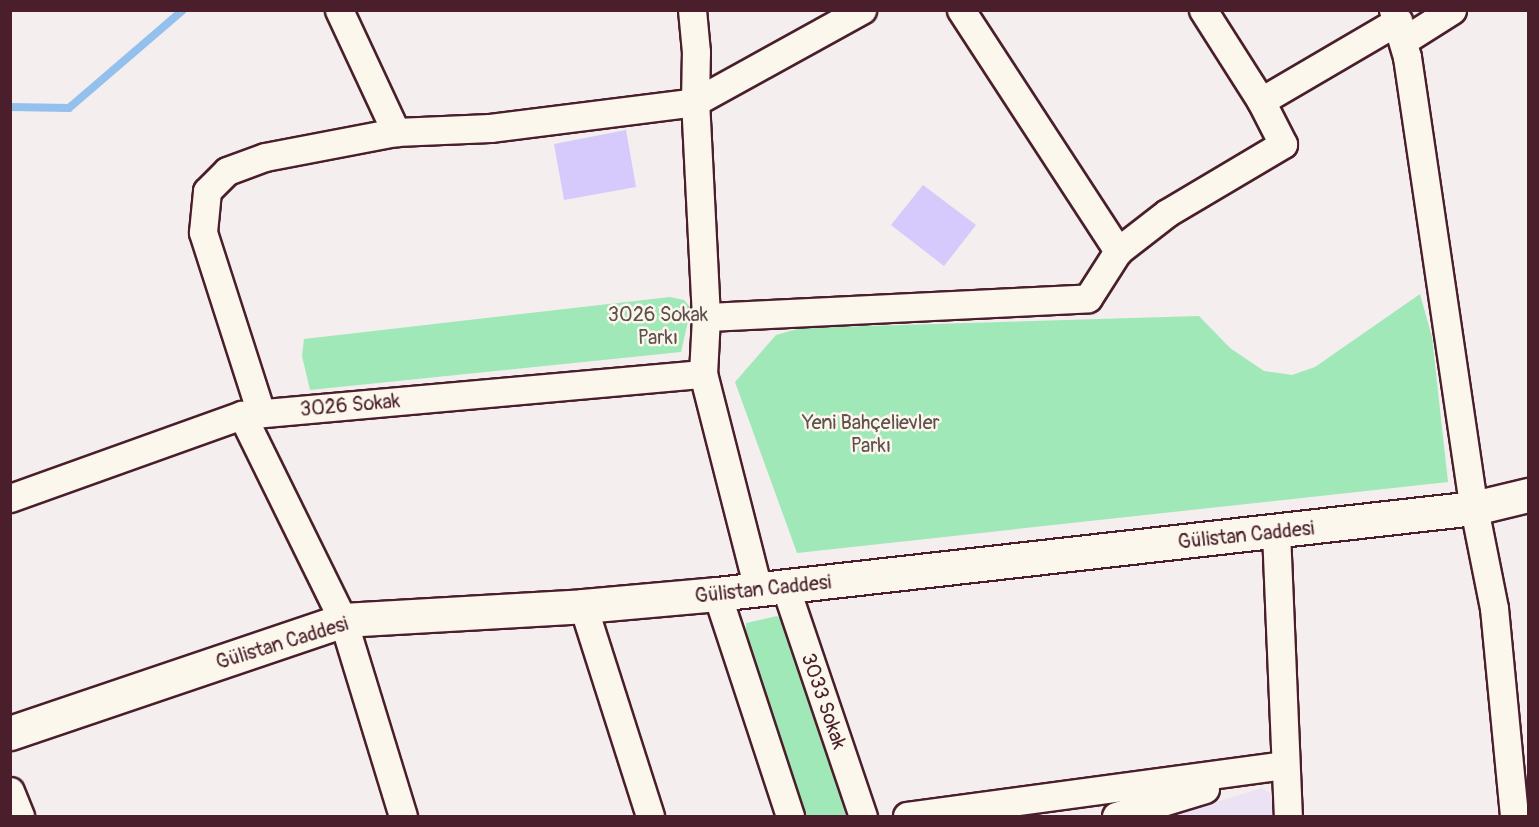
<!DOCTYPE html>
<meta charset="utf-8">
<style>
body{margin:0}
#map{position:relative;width:1539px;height:827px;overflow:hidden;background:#f4eeef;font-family:Pangolin,sans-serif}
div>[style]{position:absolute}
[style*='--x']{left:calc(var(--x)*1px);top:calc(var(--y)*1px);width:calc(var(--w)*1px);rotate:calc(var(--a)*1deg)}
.built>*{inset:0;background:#ebe3f3}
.green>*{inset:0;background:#a0e8b7}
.stream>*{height:8px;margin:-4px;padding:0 4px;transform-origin:4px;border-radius:4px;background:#93c0ed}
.building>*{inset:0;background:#d6c9fb}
.roads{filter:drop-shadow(2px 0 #4a1f2b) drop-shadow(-2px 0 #4a1f2b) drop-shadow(0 2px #4a1f2b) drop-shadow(0 -2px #4a1f2b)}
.minor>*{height:27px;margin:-13.5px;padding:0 13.5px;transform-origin:13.5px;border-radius:13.5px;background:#fbf7ec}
.tertiary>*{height:33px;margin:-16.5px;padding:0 16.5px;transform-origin:16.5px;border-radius:16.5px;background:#fbf7ec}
span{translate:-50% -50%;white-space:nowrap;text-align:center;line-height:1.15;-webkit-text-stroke:5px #fbf7ec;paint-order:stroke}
.park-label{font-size:20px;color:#60514e}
.street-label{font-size:20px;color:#4a1f2b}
.frame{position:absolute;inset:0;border:12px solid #4a1f2b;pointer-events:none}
</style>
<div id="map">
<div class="built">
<i style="clip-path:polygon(1262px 788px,1278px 798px,1279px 816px,1170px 816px)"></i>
</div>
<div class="green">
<i style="clip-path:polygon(1420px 294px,1432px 337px,1448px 482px,797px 553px,735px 382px,776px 335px,801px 328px,1199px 316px,1230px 348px,1264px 371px,1292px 375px,1315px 367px)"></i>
<i style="clip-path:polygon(670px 297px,684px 300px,691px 308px,681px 352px,310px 390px,302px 356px,304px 339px)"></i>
<i style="clip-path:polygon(777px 616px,785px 623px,846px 816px,803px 816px,746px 632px,746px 623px)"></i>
</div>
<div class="stream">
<i style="--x:10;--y:107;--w:59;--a:1"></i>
<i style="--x:69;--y:108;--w:150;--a:-40.7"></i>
</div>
<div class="building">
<i style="clip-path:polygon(626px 130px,636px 187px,564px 200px,554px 144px)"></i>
<i style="clip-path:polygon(923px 185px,976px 225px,944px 266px,891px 225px)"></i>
</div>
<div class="roads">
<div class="minor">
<i style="--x:339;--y:10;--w:135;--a:65"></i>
<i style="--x:961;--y:10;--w:288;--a:56.9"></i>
<i style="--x:1203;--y:10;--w:108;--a:57.5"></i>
<i style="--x:1393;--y:10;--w:49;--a:73.4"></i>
<i style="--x:1407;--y:57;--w:456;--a:81.6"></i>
<i style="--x:1474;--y:508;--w:102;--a:78.7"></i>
<i style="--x:1494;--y:608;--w:209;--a:84.5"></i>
<i style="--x:1403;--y:41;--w:58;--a:-32.3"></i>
<i style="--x:706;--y:317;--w:382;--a:-2.8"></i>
<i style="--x:1088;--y:298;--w:56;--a:-57.4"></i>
<i style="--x:1118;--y:251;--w:62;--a:-37.8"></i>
<i style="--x:1167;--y:213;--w:135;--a:-30.7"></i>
<i style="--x:1283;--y:144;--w:48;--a:-117.1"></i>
<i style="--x:1261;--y:101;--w:159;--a:-30.3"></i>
<i style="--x:261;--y:413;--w:190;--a:-107.8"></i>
<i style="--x:203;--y:232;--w:41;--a:-84.4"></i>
<i style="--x:207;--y:191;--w:28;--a:-45"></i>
<i style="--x:227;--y:171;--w:40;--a:-20.2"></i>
<i style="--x:265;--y:157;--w:133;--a:-10.8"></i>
<i style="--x:396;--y:132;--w:94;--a:-2.4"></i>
<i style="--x:490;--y:128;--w:207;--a:-7.2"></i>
<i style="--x:695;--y:102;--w:50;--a:-88.9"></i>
<i style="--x:696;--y:52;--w:42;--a:-95.4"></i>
<i style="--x:242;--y:415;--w:229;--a:63.8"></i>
<i style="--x:343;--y:620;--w:205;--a:73"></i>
<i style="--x:10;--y:498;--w:246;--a:-19.7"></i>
<i style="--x:242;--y:415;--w:463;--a:-5.1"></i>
<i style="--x:1276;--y:532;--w:284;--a:87.6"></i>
<i style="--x:785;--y:586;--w:243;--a:71.3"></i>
<i style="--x:758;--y:589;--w:222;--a:-104.3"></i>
<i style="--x:703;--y:374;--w:57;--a:-87"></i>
<i style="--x:706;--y:317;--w:215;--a:-92.9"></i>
<i style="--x:695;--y:102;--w:191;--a:-28.9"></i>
<i style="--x:717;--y:594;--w:234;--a:71.8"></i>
<i style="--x:583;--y:606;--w:220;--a:72.3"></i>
<i style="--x:10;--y:791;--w:27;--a:68"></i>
<i style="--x:907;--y:816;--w:380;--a:-7.7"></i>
<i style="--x:1116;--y:816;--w:93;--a:-16.9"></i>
</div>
<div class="tertiary">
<i style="--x:10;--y:733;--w:352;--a:-18.7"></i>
<i style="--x:343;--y:620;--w:240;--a:-3.3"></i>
<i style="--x:583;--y:606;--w:135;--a:-5.1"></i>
<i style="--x:717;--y:594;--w:762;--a:-6.48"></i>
<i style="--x:1474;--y:508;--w:56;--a:-13.5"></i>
</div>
</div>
<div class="park-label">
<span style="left:658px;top:326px">3026 Sokak<br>Parkı</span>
<span style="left:871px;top:434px">Yeni Bahçelievler<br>Parkı</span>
</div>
<div class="street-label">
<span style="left:350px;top:405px;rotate:-5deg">3026 Sokak</span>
<span style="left:1246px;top:535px;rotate:-6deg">Gülistan Caddesi</span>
<span style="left:763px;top:589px;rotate:-6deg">Gülistan Caddesi</span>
<span style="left:282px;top:643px;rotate:-17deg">Gülistan Caddesi</span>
<span style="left:824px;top:701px;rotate:71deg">3033 Sokak</span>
</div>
<div class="frame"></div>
</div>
